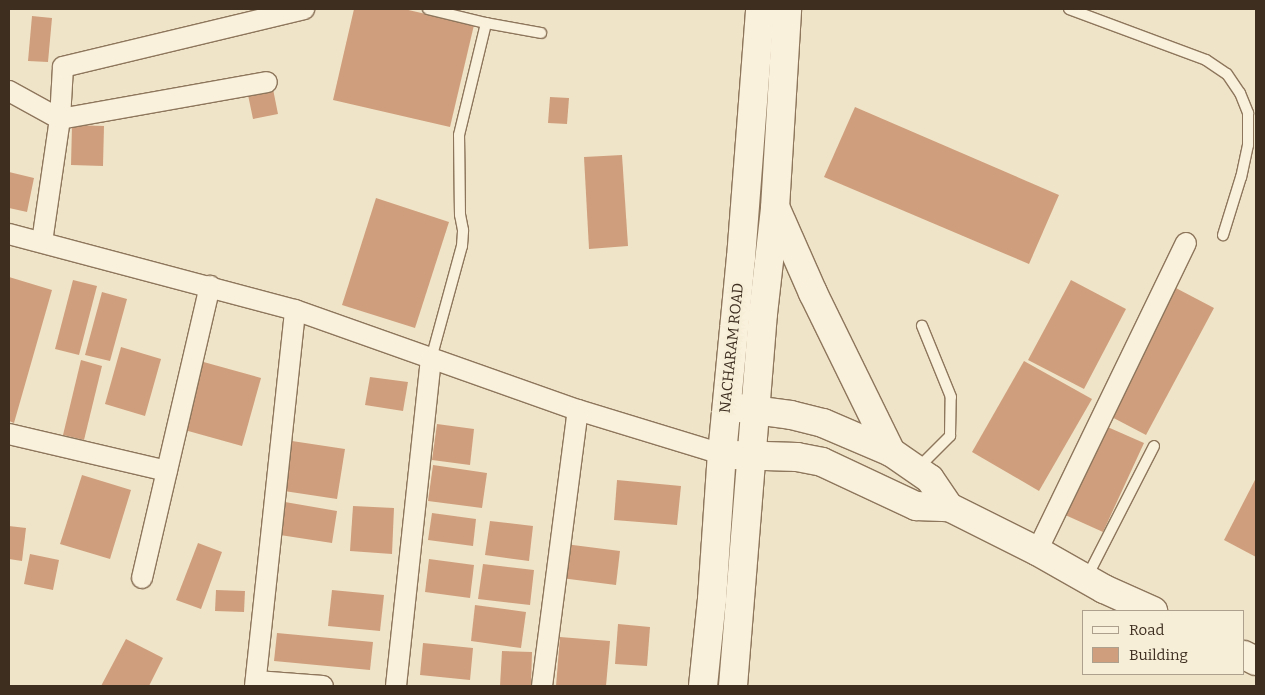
<!DOCTYPE html>
<style>
body{margin:0}
#map{position:relative;width:1265px;height:695px;overflow:hidden;background:#f0e4c8;font-family:Bitter,serif}
div>[style]{position:absolute}
[style*='--x']{left:calc(var(--x)*1px);top:calc(var(--y)*1px);width:calc(var(--w)*1px);rotate:calc(var(--a)*1deg)}
.building>*{inset:0;background:#cf9f7d}
.roads{filter:drop-shadow(1px 0 #8d765c) drop-shadow(-1px 0 #8d765c) drop-shadow(0 1px #8d765c) drop-shadow(0 -1px #8d765c)}
.service>*{height:10px;margin:-5px;padding:0 5px;transform-origin:5px;border-radius:5px;background:#faf1dc}
.minor>*{height:20px;margin:-10px;padding:0 10px;transform-origin:10px;border-radius:10px;background:#faf1dc}
.secondary>*{height:28px;margin:-14px;padding:0 14px;transform-origin:14px;border-radius:14px;background:#faf1dc}
span{translate:-50% -50%;white-space:nowrap;text-align:center;line-height:1.15;-webkit-text-stroke:5px #f7eed8;paint-order:stroke}
.street-label{font-size:15px;color:#3d2e20}
.frame{position:absolute;inset:0;border:10px solid #3d2e20;pointer-events:none}
.legend{position:absolute;left:1082px;top:610px;width:162px;height:65px;box-sizing:border-box;background:#f7eed8;border:1px solid #ada18e;margin:0;padding:6px 9px;list-style:none;font-size:15px;color:#3d2e20}
.legend li{display:flex;align-items:center;gap:10px;height:25px}
.legend b{width:25px;border:1px solid #ada18e}
</style>
<div id="map">
<div class="building">
<i style="clip-path:polygon(354px 9px,404px 9px,474px 25px,450px 127px,333px 100px)"></i>
<i style="clip-path:polygon(32px 16px,52px 18px,48px 62px,28px 61px)"></i>
<i style="clip-path:polygon(272px 84px,278px 114px,253px 119px,247px 90px)"></i>
<i style="clip-path:polygon(550px 97px,569px 98px,567px 124px,548px 123px)"></i>
<i style="clip-path:polygon(855px 107px,1059px 195px,1029px 264px,824px 177px)"></i>
<i style="clip-path:polygon(72px 125px,104px 126px,103px 166px,71px 165px)"></i>
<i style="clip-path:polygon(622px 155px,628px 246px,589px 249px,584px 157px)"></i>
<i style="clip-path:polygon(9px 172px,34px 178px,27px 212px,9px 208px)"></i>
<i style="clip-path:polygon(376px 198px,449px 222px,415px 328px,342px 305px)"></i>
<i style="clip-path:polygon(9px 277px,52px 290px,14px 423px,9px 421px)"></i>
<i style="clip-path:polygon(73px 280px,97px 286px,79px 355px,55px 349px)"></i>
<i style="clip-path:polygon(1071px 280px,1126px 309px,1084px 389px,1028px 360px)"></i>
<i style="clip-path:polygon(1174px 287px,1214px 308px,1146px 435px,1106px 414px)"></i>
<i style="clip-path:polygon(102px 292px,127px 299px,110px 361px,85px 355px)"></i>
<i style="clip-path:polygon(121px 347px,161px 359px,145px 416px,105px 404px)"></i>
<i style="clip-path:polygon(81px 360px,102px 366px,84px 440px,63px 435px)"></i>
<i style="clip-path:polygon(200px 361px,261px 378px,242px 446px,181px 429px)"></i>
<i style="clip-path:polygon(1024px 361px,1092px 399px,1039px 491px,972px 452px)"></i>
<i style="clip-path:polygon(370px 377px,408px 382px,403px 411px,365px 405px)"></i>
<i style="clip-path:polygon(437px 424px,474px 429px,470px 465px,432px 460px)"></i>
<i style="clip-path:polygon(1103px 425px,1144px 443px,1103px 532px,1063px 514px)"></i>
<i style="clip-path:polygon(292px 441px,345px 449px,337px 499px,284px 491px)"></i>
<i style="clip-path:polygon(433px 465px,487px 473px,482px 508px,428px 501px)"></i>
<i style="clip-path:polygon(82px 475px,131px 490px,110px 559px,60px 544px)"></i>
<i style="clip-path:polygon(1256px 478px,1256px 557px,1224px 540px)"></i>
<i style="clip-path:polygon(617px 480px,681px 486px,677px 525px,614px 520px)"></i>
<i style="clip-path:polygon(285px 502px,337px 511px,332px 543px,280px 535px)"></i>
<i style="clip-path:polygon(353px 506px,394px 508px,392px 554px,350px 551px)"></i>
<i style="clip-path:polygon(432px 513px,476px 519px,473px 546px,428px 540px)"></i>
<i style="clip-path:polygon(490px 521px,533px 526px,529px 561px,485px 555px)"></i>
<i style="clip-path:polygon(9px 526px,26px 528px,22px 561px,9px 559px)"></i>
<i style="clip-path:polygon(198px 543px,222px 552px,201px 609px,176px 600px)"></i>
<i style="clip-path:polygon(565px 544px,620px 551px,616px 585px,561px 578px)"></i>
<i style="clip-path:polygon(30px 554px,59px 560px,53px 590px,24px 584px)"></i>
<i style="clip-path:polygon(429px 559px,474px 565px,470px 598px,425px 592px)"></i>
<i style="clip-path:polygon(483px 564px,534px 570px,530px 605px,478px 599px)"></i>
<i style="clip-path:polygon(216px 590px,245px 591px,244px 612px,215px 611px)"></i>
<i style="clip-path:polygon(332px 590px,384px 595px,380px 631px,328px 626px)"></i>
<i style="clip-path:polygon(475px 605px,526px 612px,521px 648px,471px 641px)"></i>
<i style="clip-path:polygon(618px 624px,650px 627px,647px 666px,615px 664px)"></i>
<i style="clip-path:polygon(277px 633px,373px 642px,370px 670px,274px 661px)"></i>
<i style="clip-path:polygon(560px 637px,610px 641px,606px 686px,556px 686px)"></i>
<i style="clip-path:polygon(126px 639px,163px 658px,149px 686px,101px 686px)"></i>
<i style="clip-path:polygon(423px 643px,473px 648px,470px 680px,420px 675px)"></i>
<i style="clip-path:polygon(502px 651px,532px 652px,531px 686px,500px 686px)"></i>
</div>
<div class="roads">
<div class="service">
<i style="--x:428;--y:9;--w:60;--a:13.6"></i>
<i style="--x:1069;--y:9;--w:146;--a:20.4"></i>
<i style="--x:1206;--y:60;--w:25;--a:34"></i>
<i style="--x:1227;--y:74;--w:23;--a:56"></i>
<i style="--x:1240;--y:93;--w:22;--a:68"></i>
<i style="--x:1248;--y:113;--w:32;--a:90"></i>
<i style="--x:1248;--y:145;--w:33;--a:102"></i>
<i style="--x:1241;--y:177;--w:61;--a:107.2"></i>
<i style="--x:431;--y:359;--w:117;--a:-74.7"></i>
<i style="--x:462;--y:246;--w:16;--a:-86"></i>
<i style="--x:463;--y:230;--w:15;--a:-101"></i>
<i style="--x:460;--y:215;--w:80;--a:-90.7"></i>
<i style="--x:459;--y:135;--w:115;--a:-76.4"></i>
<i style="--x:486;--y:23;--w:56;--a:10.3"></i>
<i style="--x:917;--y:469;--w:47;--a:-45"></i>
<i style="--x:950;--y:436;--w:39;--a:-89"></i>
<i style="--x:951;--y:397;--w:77;--a:-112.2"></i>
<i style="--x:1087;--y:577;--w:147;--a:-62.9"></i>
</div>
<div class="minor">
<i style="--x:9;--y:91;--w:58;--a:28.8"></i>
<i style="--x:60;--y:119;--w:210;--a:-10.1"></i>
<i style="--x:9;--y:234;--w:296;--a:14.9"></i>
<i style="--x:295;--y:310;--w:300;--a:19.5"></i>
<i style="--x:578;--y:410;--w:151;--a:17"></i>
<i style="--x:42;--y:242;--w:124;--a:-81.7"></i>
<i style="--x:60;--y:119;--w:52;--a:-86.7"></i>
<i style="--x:63;--y:67;--w:248;--a:-13.5"></i>
<i style="--x:9;--y:434;--w:162;--a:13.2"></i>
<i style="--x:1037;--y:551;--w:342;--a:-64.2"></i>
<i style="--x:142;--y:578;--w:300;--a:-76.9"></i>
<i style="--x:256;--y:681;--w:67;--a:4.3"></i>
<i style="--x:255;--y:686;--w:378;--a:-83.9"></i>
<i style="--x:396;--y:686;--w:329;--a:-83.9"></i>
<i style="--x:542;--y:686;--w:278;--a:-82.6"></i>
</div>
<div class="secondary">
<i style="--x:776;--y:209;--w:92;--a:66.2"></i>
<i style="--x:813;--y:293;--w:177;--a:63.9"></i>
<i style="--x:739;--y:408;--w:52;--a:7.7"></i>
<i style="--x:791;--y:415;--w:33;--a:14"></i>
<i style="--x:823;--y:423;--w:74;--a:23.1"></i>
<i style="--x:891;--y:452;--w:47;--a:34.7"></i>
<i style="--x:930;--y:479;--w:34;--a:56"></i>
<i style="--x:733;--y:455;--w:64;--a:1.8"></i>
<i style="--x:797;--y:457;--w:25;--a:11"></i>
<i style="--x:822;--y:462;--w:104;--a:25.1"></i>
<i style="--x:916;--y:506;--w:33;--a:2"></i>
<i style="--x:949;--y:507;--w:98;--a:26.6"></i>
<i style="--x:1037;--y:551;--w:77;--a:29.6"></i>
<i style="--x:1104;--y:589;--w:54;--a:24.2"></i>
<i style="--x:1244;--y:655;--w:13;--a:27"></i>
<i style="--x:703;--y:686;--w:87;--a:-84.1"></i>
<i style="--x:712;--y:599;--w:145;--a:-86.1"></i>
<i style="--x:722;--y:454;--w:197;--a:-84.5"></i>
<i style="--x:741;--y:258;--w:250;--a:-85.6"></i>
<i style="--x:733;--y:686;--w:373;--a:-85.4"></i>
<i style="--x:763;--y:314;--w:107;--a:-83.5"></i>
<i style="--x:775;--y:208;--w:199;--a:-86.5"></i>
</div>
</div>
<div class="street-label">
<span style="left:732px;top:348px;rotate:-84deg">NACHARAM ROAD</span>
</div>
<div class="frame"></div>
<ul class="legend">
<li><b style="height:6px;background:#faf1dc"></b>Road</li>
<li><b style="height:14px;background:#cf9f7d"></b>Building</li>
</ul>
</div>
